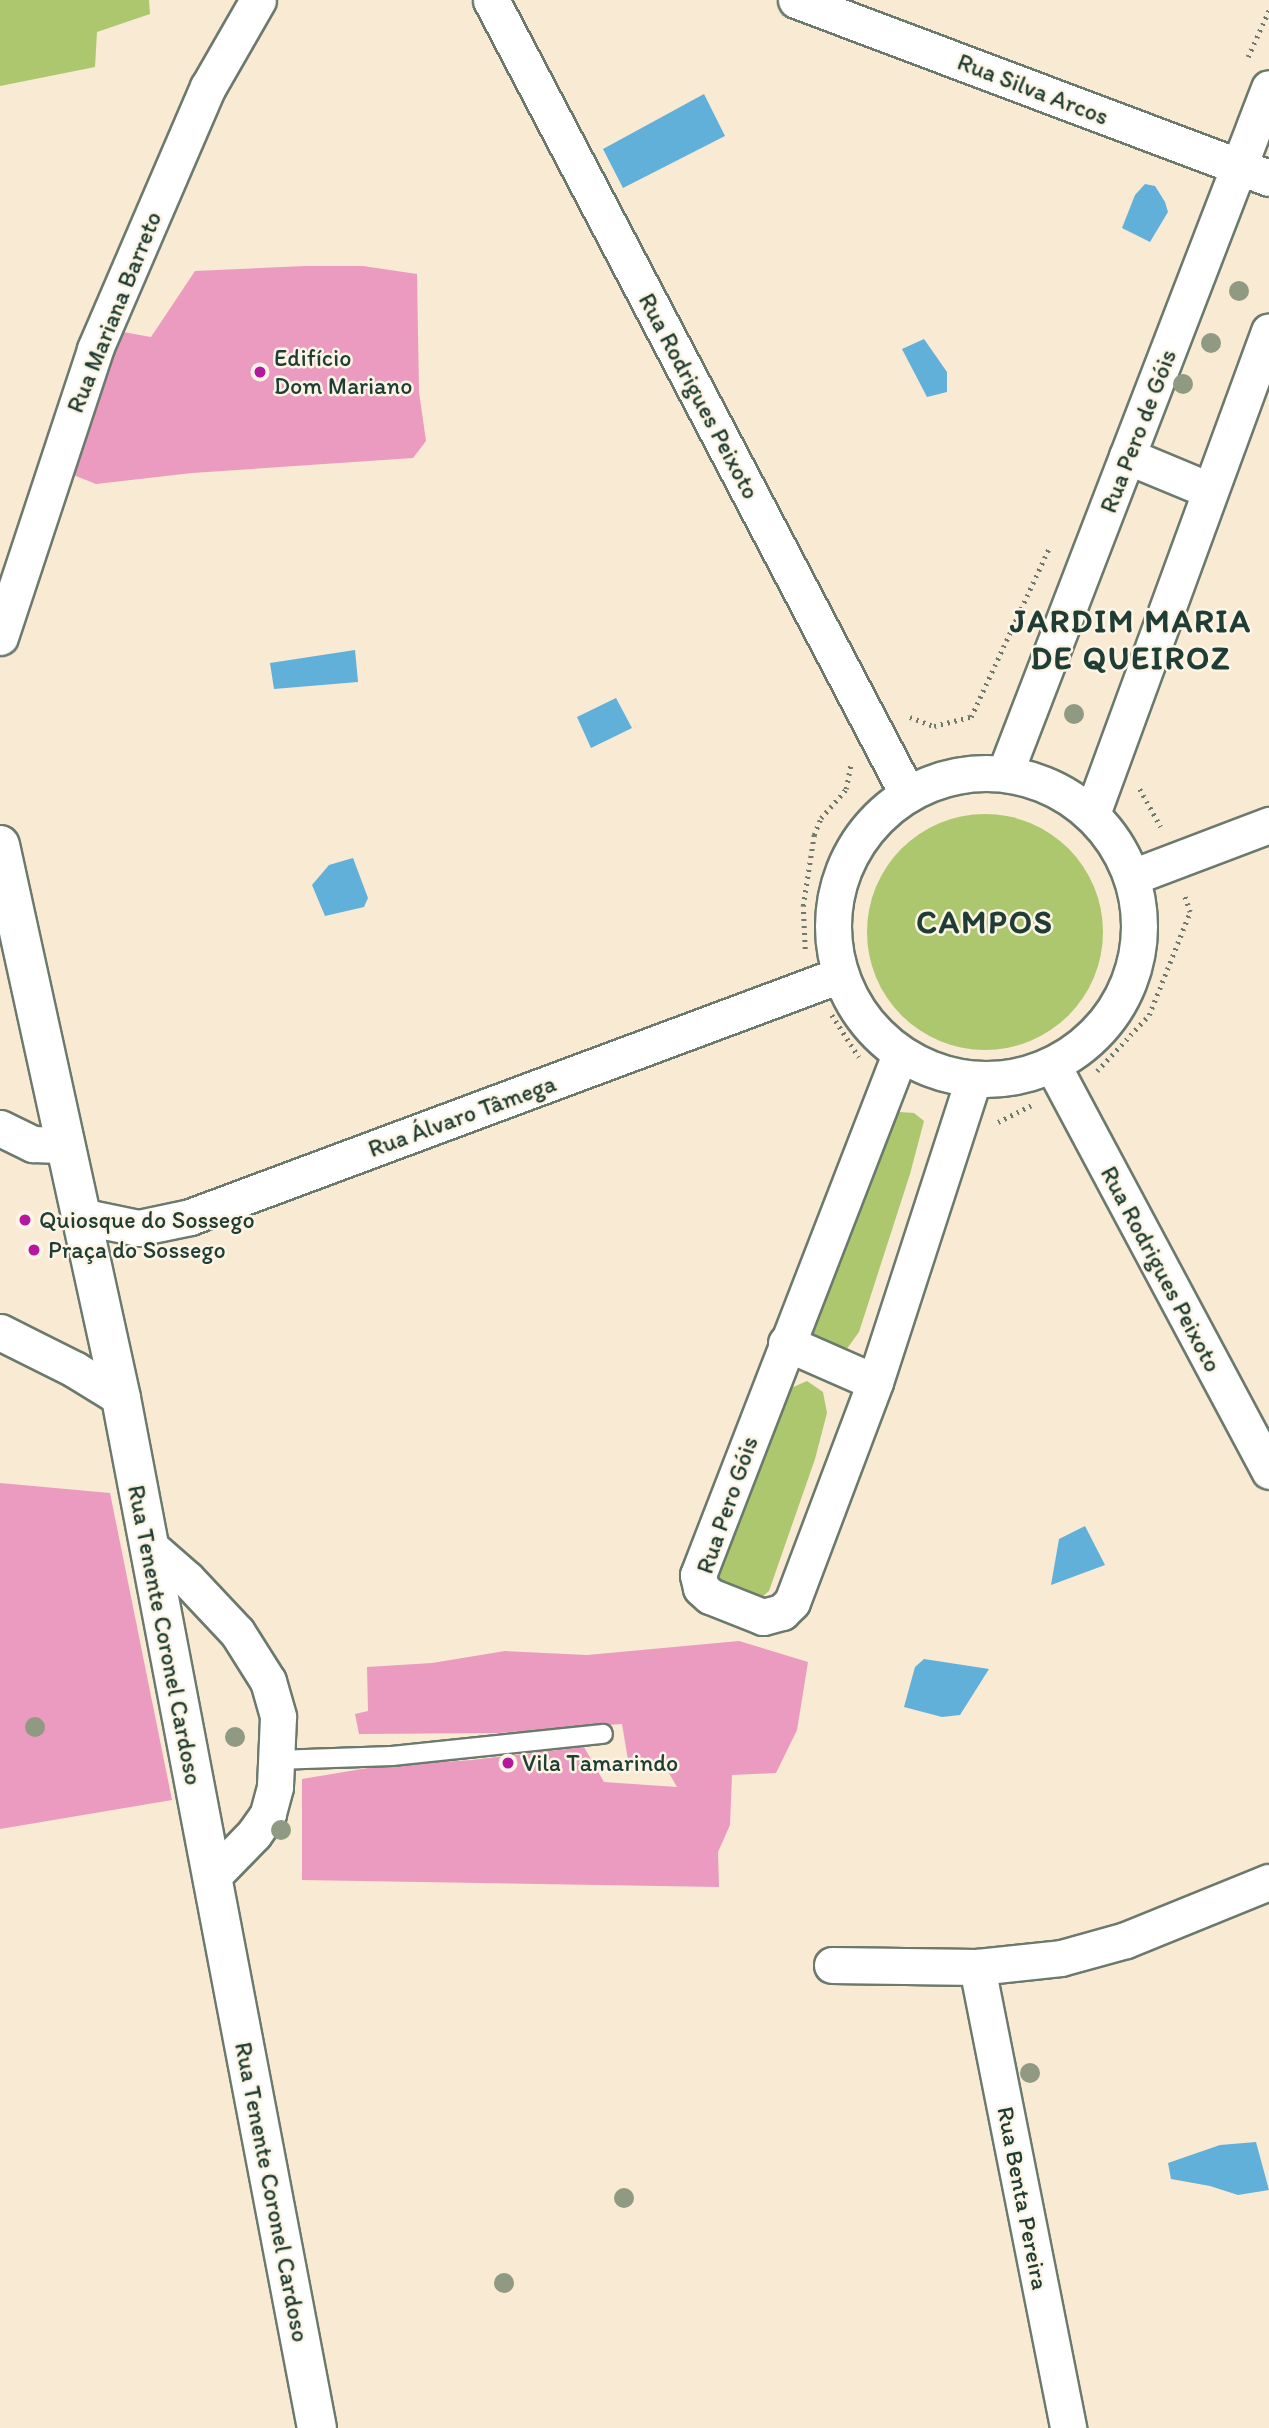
<!DOCTYPE html>
<meta charset="utf-8">
<style>
body{margin:0}
#map{position:relative;width:1269px;height:2428px;overflow:hidden;background:#f9ead4;font-family:Itim,sans-serif}
div>[style]{position:absolute}
[style*='--x']{left:calc(var(--x)*1px);top:calc(var(--y)*1px);width:calc(var(--w)*1px);rotate:calc(var(--a)*1deg)}
.green>*{inset:0;background:#acc76d}
.round{border-radius:50%}
.water>*{inset:0;background:#60b0da}
.building>*{inset:0;background:#eb9bbf}
.path>*{height:4.5px;margin-top:-2.25px;transform-origin:0;background:repeating-linear-gradient(90deg,#6b7a6c 0 2px,transparent 0 7px)}
.roads{filter:drop-shadow(2px 0 #6b7a6c) drop-shadow(-2px 0 #6b7a6c) drop-shadow(0 2px #6b7a6c) drop-shadow(0 -2px #6b7a6c)}
.lane>*{height:18px;margin:-9px;padding:0 9px;transform-origin:9px;border-radius:9px;background:#fff}
.street>*{height:35px;margin:-17.5px;padding:0 17.5px;transform-origin:17.5px;border-radius:17.5px;background:#fff}
.street>.ring{margin:-17.5px;padding:0;box-sizing:content-box;background:none;border:35px solid #fff;border-radius:50%}
.secondary>*{height:38px;margin:-19px;padding:0 19px;transform-origin:19px;border-radius:19px;background:#fff}
.trees>*{width:20px;height:20px;margin:-10px;border-radius:50%;background:#909a82}
.dots>*{width:19px;height:19px;translate:-50% -50%;box-sizing:border-box;border:4px solid #fcf5e5;border-radius:50%}
span{translate:-50% -50%;white-space:nowrap;text-align:center;line-height:1.15;-webkit-text-stroke:5px #fcf5e5;paint-order:stroke}
.street-label{font-size:24px;color:#1f3d34}
.poi-label{font-size:24px;color:#1f3d34}
.left{translate:0 -50%;text-align:left}
.district-label{font-size:32px;color:#1f3d34;font-weight:700;letter-spacing:2px}
</style>
<div id="map">
<div class="green">
<i style="clip-path:polygon(0 0,149px 0,150px 14px,97px 32px,95px 67px,0 86px)"></i>
<i class="round" style="left:867px;top:814px;width:236px;height:236px"></i>
<i style="clip-path:polygon(899px 1112px,914px 1113px,924px 1121px,910px 1174px,859px 1332px,846px 1350px,832px 1353px,807px 1335px,892px 1118px)"></i>
<i style="clip-path:polygon(807px 1381px,823px 1392px,827px 1413px,815px 1459px,769px 1591px,755px 1603px,719px 1585px,714px 1569px,780px 1409px,791px 1388px)"></i>
</div>
<div class="water">
<i style="clip-path:polygon(704px 94px,725px 136px,623px 188px,603px 149px)"></i>
<i style="clip-path:polygon(1145px 184px,1155px 186px,1165px 202px,1168px 212px,1150px 242px,1122px 228px,1135px 195px)"></i>
<i style="clip-path:polygon(924px 339px,947px 372px,947px 392px,927px 397px,902px 349px)"></i>
<i style="clip-path:polygon(355px 650px,358px 682px,274px 689px,270px 663px)"></i>
<i style="clip-path:polygon(616px 698px,632px 728px,591px 748px,577px 717px)"></i>
<i style="clip-path:polygon(353px 858px,368px 898px,364px 907px,325px 916px,312px 885px,329px 865px)"></i>
<i style="clip-path:polygon(1085px 1526px,1105px 1565px,1051px 1585px,1059px 1539px)"></i>
<i style="clip-path:polygon(924px 1659px,989px 1669px,960px 1715px,942px 1717px,904px 1707px,915px 1667px)"></i>
<i style="clip-path:polygon(1256px 2142px,1269px 2190px,1238px 2195px,1210px 2186px,1171px 2179px,1168px 2163px,1220px 2145px)"></i>
</div>
<div class="building">
<i style="clip-path:polygon(305px 266px,363px 266px,417px 274px,419px 392px,426px 441px,413px 458px,192px 473px,96px 484px,71px 474px,114px 343px,123px 332px,151px 337px,195px 271px)"></i>
<i style="clip-path:polygon(0 1483px,110px 1493px,172px 1800px,0 1829px)"></i>
<i style="clip-path:polygon(739px 1641px,808px 1662px,797px 1730px,776px 1773px,732px 1775px,730px 1825px,718px 1852px,719px 1887px,302px 1880px,302px 1779px,380px 1766px,472px 1760px,584px 1747px,604px 1782px,677px 1787px,666px 1768px,628px 1760px,622px 1724px,498px 1733px,359px 1734px,355px 1714px,368px 1711px,367px 1667px,432px 1663px,505px 1651px,587px 1655px)"></i>
</div>
<div class="path">
<i style="--x:1248;--y:57;--w:51;--a:-65.9"></i>
<i style="--x:910;--y:717;--w:26;--a:21"></i>
<i style="--x:934;--y:726;--w:38;--a:-14"></i>
<i style="--x:971;--y:717;--w:186;--a:-65.2"></i>
<i style="--x:1140;--y:789;--w:43;--a:61.1"></i>
<i style="--x:805;--y:949;--w:43;--a:-92.7"></i>
<i style="--x:803;--y:906;--w:72;--a:-81.2"></i>
<i style="--x:814;--y:835;--w:18;--a:-68"></i>
<i style="--x:821;--y:818;--w:38;--a:-49"></i>
<i style="--x:846;--y:789;--w:26;--a:-79"></i>
<i style="--x:832;--y:1015;--w:50;--a:57.3"></i>
<i style="--x:1097;--y:1071;--w:76;--a:-47.1"></i>
<i style="--x:1149;--y:1015;--w:111;--a:-68.3"></i>
<i style="--x:1190;--y:912;--w:18;--a:-109"></i>
<i style="--x:998;--y:1122;--w:40;--a:-26.6"></i>
</div>
<div class="roads">
<div class="lane">
<i style="--x:276;--y:1760;--w:116;--a:-2"></i>
<i style="--x:392;--y:1756;--w:212;--a:-6"></i>
</div>
<div class="street">
<i style="--x:491;--y:0;--w:895;--a:62.32"></i>
<i style="--x:796;--y:0;--w:505;--a:20.62"></i>
<i style="--x:1127;--y:456;--w:89;--a:22.5"></i>
<i style="--x:0;--y:637;--w:303;--a:-71.7"></i>
<i style="--x:95;--y:349;--w:285;--a:-66.7"></i>
<i style="--x:208;--y:87;--w:100;--a:-60.1"></i>
<i style="--x:1005;--y:773;--w:734;--a:-68.92"></i>
<i class="ring" style="left:833px;top:773px;width:271px;height:271px"></i>
<i style="--x:1092;--y:814;--w:514;--a:-69.87"></i>
<i style="--x:1132;--y:877;--w:147;--a:-20.8"></i>
<i style="--x:900;--y:1054;--w:559;--a:111.19"></i>
<i style="--x:698;--y:1575;--w:13;--a:77"></i>
<i style="--x:701;--y:1588;--w:12;--a:42"></i>
<i style="--x:710;--y:1596;--w:57;--a:21.6"></i>
<i style="--x:763;--y:1617;--w:20;--a:-15"></i>
<i style="--x:782;--y:1612;--w:14;--a:-45"></i>
<i style="--x:792;--y:1602;--w:235;--a:-69.3"></i>
<i style="--x:875;--y:1382;--w:317;--a:-72"></i>
<i style="--x:1053;--y:1066;--w:459;--a:61.9"></i>
<i style="--x:0;--y:1128;--w:37;--a:26"></i>
<i style="--x:33;--y:1144;--w:33;--a:2"></i>
<i style="--x:80;--y:1216;--w:59;--a:11.7"></i>
<i style="--x:138;--y:1228;--w:53;--a:-11.9"></i>
<i style="--x:190;--y:1217;--w:694;--a:-20.42"></i>
<i style="--x:0;--y:1332;--w:83;--a:26.6"></i>
<i style="--x:74;--y:1369;--w:55;--a:31.7"></i>
<i style="--x:786;--y:1343;--w:97;--a:23.7"></i>
<i style="--x:148;--y:1545;--w:52;--a:41.1"></i>
<i style="--x:187;--y:1579;--w:73;--a:46.7"></i>
<i style="--x:237;--y:1632;--w:58;--a:57.7"></i>
<i style="--x:268;--y:1681;--w:37;--a:74"></i>
<i style="--x:278;--y:1717;--w:70;--a:92.5"></i>
<i style="--x:275;--y:1787;--w:28;--a:105"></i>
<i style="--x:268;--y:1814;--w:24;--a:125"></i>
<i style="--x:254;--y:1834;--w:62;--a:134.3"></i>
<i style="--x:832;--y:1965;--w:145;--a:0.8"></i>
<i style="--x:977;--y:1967;--w:84;--a:-6.1"></i>
<i style="--x:1061;--y:1958;--w:67;--a:-15.5"></i>
<i style="--x:1126;--y:1940;--w:154;--a:-22.1"></i>
<i style="--x:977;--y:1967;--w:470;--a:78.8"></i>
</div>
<div class="secondary">
<i style="--x:0;--y:845;--w:566;--a:77.66"></i>
<i style="--x:121;--y:1398;--w:1048;--a:79.23"></i>
</div>
</div>
<div class="trees">
<i style="left:1239px;top:291px"></i>
<i style="left:1211px;top:343px"></i>
<i style="left:1183px;top:384px"></i>
<i style="left:1074px;top:714px"></i>
<i style="left:35px;top:1727px"></i>
<i style="left:235px;top:1737px"></i>
<i style="left:281px;top:1830px"></i>
<i style="left:1030px;top:2073px"></i>
<i style="left:624px;top:2198px"></i>
<i style="left:504px;top:2283px"></i>
</div>
<div class="dots">
<i style="left:260px;top:372px;background:#b5179e"></i>
<i style="left:25px;top:1220px;background:#b5179e"></i>
<i style="left:34px;top:1250px;background:#b5179e"></i>
<i style="left:508px;top:1763px;background:#b5179e"></i>
</div>
<div class="street-label">
<span style="left:1033px;top:89px;rotate:21deg">Rua Silva Arcos</span>
<span style="left:114px;top:312px;rotate:-68deg">Rua Mariana Barreto</span>
<span style="left:699px;top:396px;rotate:62deg">Rua Rodrigues Peixoto</span>
<span style="left:1138px;top:431px;rotate:-69deg">Rua Pero de Góis</span>
<span style="left:462px;top:1116px;rotate:-20deg">Rua Álvaro Tâmega</span>
<span style="left:1161px;top:1269px;rotate:62deg">Rua Rodrigues Peixoto</span>
<span style="left:727px;top:1505px;rotate:-71deg">Rua Pero Góis</span>
<span style="left:165px;top:1635px;rotate:79deg">Rua Tenente Coronel Cardoso</span>
<span style="left:272px;top:2192px;rotate:79deg">Rua Tenente Coronel Cardoso</span>
<span style="left:1023px;top:2198px;rotate:79deg">Rua Benta Pereira</span>
</div>
<div class="poi-label">
<span class="left" style="left:274px;top:372px">Edifício<br>Dom Mariano</span>
<span class="left" style="left:39px;top:1220px">Quiosque do Sossego</span>
<span class="left" style="left:48px;top:1250px">Praça do Sossego</span>
<span class="left" style="left:522px;top:1763px">Vila Tamarindo</span>
</div>
<div class="district-label">
<span style="left:1131px;top:640px">JARDIM MARIA<br>DE QUEIROZ</span>
<span style="left:985px;top:922px">CAMPOS</span>
</div>
</div>
